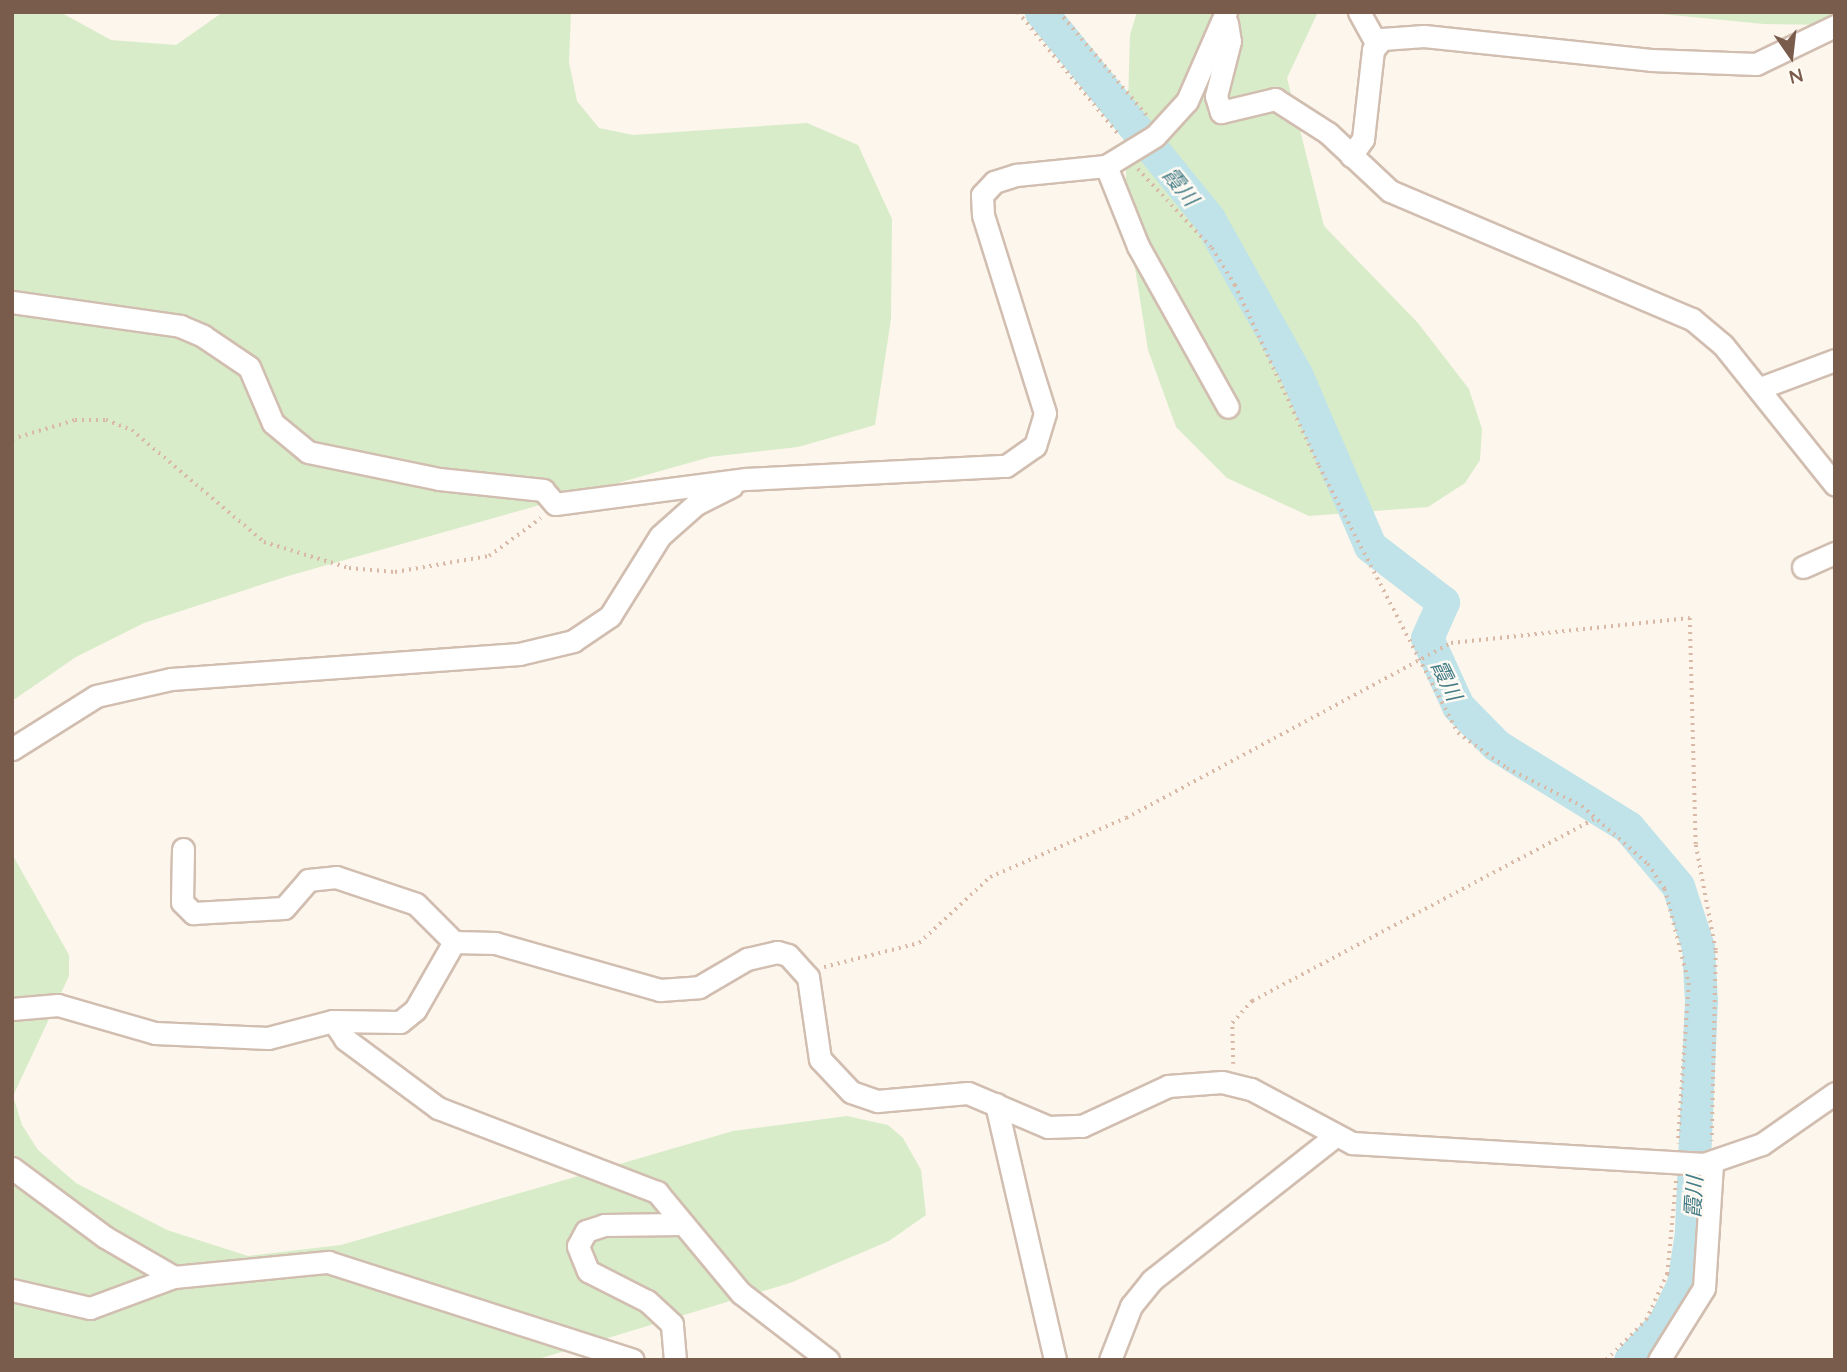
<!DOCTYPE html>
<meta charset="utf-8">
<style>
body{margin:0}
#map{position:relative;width:1847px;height:1372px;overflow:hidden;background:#fdf6ec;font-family:Quicksand,"Noto Sans JP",sans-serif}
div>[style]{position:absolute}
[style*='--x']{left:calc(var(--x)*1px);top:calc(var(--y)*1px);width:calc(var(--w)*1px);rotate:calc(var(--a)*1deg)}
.green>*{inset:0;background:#d8ecc9}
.river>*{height:33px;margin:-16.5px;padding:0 16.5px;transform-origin:16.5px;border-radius:16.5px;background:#bfe3e8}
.path>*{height:3.5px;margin-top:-1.75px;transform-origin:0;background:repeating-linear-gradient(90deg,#d9b8a5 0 2px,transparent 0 7px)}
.roads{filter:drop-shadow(2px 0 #d1beb0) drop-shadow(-2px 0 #d1beb0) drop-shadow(0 2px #d1beb0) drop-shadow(0 -2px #d1beb0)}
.minor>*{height:21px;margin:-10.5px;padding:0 10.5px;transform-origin:10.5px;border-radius:10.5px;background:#fff}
span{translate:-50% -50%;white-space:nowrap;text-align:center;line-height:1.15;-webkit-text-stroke:5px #fffaf3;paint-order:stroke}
.water-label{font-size:21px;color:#437c86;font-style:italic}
.frame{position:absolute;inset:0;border:14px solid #7a5c4d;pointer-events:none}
.north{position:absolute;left:1756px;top:21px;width:70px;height:70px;-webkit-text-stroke:5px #fffaf3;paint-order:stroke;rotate:166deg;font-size:19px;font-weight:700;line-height:28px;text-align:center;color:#7a5c4d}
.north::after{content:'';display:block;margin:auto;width:24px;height:32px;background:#7a5c4d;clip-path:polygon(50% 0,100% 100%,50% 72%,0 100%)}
</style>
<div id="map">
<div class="green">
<i style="clip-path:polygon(12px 12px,60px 12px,111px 40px,176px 45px,223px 12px,571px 12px,569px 62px,577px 101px,599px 128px,633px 135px,807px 123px,858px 145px,892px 219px,891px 319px,875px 425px,798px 447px,710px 457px,288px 576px,144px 623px,76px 657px,12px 701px)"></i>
<i style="clip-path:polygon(1137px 12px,1318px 12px,1287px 78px,1324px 226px,1418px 323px,1469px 389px,1482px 429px,1480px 460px,1465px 483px,1428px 507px,1309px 516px,1227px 478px,1176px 427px,1148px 350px,1125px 205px,1130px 35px)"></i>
<i style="clip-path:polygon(1641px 12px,1835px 12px,1835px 25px,1764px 24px)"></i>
<i style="clip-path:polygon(12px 854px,69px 955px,69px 976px,13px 1096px,22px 1125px,38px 1150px,76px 1183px,167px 1230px,248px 1256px,341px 1245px,733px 1131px,847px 1116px,888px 1125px,903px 1138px,921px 1170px,926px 1215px,889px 1241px,790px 1283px,535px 1360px,12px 1360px)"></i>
</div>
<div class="river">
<i style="--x:1041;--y:12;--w:267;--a:50.9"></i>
<i style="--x:1209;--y:219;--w:178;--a:60.7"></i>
<i style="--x:1296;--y:374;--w:187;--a:66.7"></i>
<i style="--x:1370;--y:546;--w:92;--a:37.5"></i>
<i style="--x:1443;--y:602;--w:39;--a:114"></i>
<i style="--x:1427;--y:638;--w:75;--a:65.5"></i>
<i style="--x:1458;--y:706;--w:54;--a:45.7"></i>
<i style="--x:1496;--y:745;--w:155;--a:31.8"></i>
<i style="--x:1628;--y:827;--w:77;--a:49.7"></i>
<i style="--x:1678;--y:886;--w:64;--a:71.8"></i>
<i style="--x:1698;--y:947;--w:53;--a:86.8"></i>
<i style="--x:1701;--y:1000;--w:233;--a:92.5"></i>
<i style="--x:1691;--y:1233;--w:52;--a:98.9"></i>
<i style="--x:1683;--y:1284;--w:43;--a:116"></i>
<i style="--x:1664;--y:1323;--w:50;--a:132.6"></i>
</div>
<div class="path">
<i style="--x:1018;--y:12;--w:159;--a:50.6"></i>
<i style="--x:1059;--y:12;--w:138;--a:49.7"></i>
<i style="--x:1138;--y:169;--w:108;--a:46.9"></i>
<i style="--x:1212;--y:248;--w:44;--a:58.1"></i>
<i style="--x:1235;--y:285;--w:200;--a:65.1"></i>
<i style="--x:1319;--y:466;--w:301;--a:62.5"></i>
<i style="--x:1458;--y:733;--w:60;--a:35.5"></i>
<i style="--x:1507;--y:768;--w:84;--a:26.9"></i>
<i style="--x:1582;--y:806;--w:88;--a:41.3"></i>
<i style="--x:1648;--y:864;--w:30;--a:56"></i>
<i style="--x:1665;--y:889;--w:97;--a:75.7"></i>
<i style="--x:1689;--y:983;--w:161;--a:93.9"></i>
<i style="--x:12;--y:439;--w:66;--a:-16.8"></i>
<i style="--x:75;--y:420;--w:31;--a:0"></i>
<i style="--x:106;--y:420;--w:28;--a:21"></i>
<i style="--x:132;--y:430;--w:173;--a:40.3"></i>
<i style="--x:264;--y:542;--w:89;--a:17"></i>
<i style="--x:349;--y:568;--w:46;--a:5"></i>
<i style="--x:395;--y:572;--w:95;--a:-9.7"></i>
<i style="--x:489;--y:556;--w:64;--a:-36.2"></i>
<i style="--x:824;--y:967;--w:98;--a:-14.2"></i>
<i style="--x:919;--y:943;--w:97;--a:-42.9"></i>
<i style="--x:990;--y:877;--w:148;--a:-23.5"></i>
<i style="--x:1126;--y:818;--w:369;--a:-28.3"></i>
<i style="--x:1451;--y:643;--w:240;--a:-6"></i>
<i style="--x:1690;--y:618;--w:227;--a:88.5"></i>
<i style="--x:1696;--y:845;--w:108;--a:79.3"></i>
<i style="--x:1716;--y:951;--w:190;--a:91.2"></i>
<i style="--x:1233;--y:1064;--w:41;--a:-91.4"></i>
<i style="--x:1232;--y:1023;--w:30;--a:-48"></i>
<i style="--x:1252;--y:1001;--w:390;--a:-28"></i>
<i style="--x:1606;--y:1360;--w:57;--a:-45"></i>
<i style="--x:1646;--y:1320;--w:51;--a:-65.5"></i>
<i style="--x:1667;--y:1274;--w:95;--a:-84.6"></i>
</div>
<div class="roads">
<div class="minor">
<i style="--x:1359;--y:12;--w:35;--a:61"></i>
<i style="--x:1227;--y:23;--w:18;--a:81"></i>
<i style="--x:1230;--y:41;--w:57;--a:104.3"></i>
<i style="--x:1216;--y:96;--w:17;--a:73"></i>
<i style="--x:1221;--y:112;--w:56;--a:-13.5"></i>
<i style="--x:1275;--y:99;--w:63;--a:32.7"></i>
<i style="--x:1328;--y:133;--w:85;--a:43.1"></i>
<i style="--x:1390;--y:191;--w:328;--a:23"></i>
<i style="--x:1692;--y:319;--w:40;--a:40"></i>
<i style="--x:1723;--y:345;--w:179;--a:51.3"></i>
<i style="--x:1351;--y:156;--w:21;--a:-55"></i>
<i style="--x:1363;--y:139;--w:90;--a:-83.6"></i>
<i style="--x:1373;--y:50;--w:14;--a:-51"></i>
<i style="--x:1382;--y:39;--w:42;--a:-4.1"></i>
<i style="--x:1424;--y:36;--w:228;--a:6"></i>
<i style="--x:1651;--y:60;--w:105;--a:2.2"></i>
<i style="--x:1756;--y:64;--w:88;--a:-25.7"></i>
<i style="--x:1106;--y:166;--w:86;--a:68.2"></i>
<i style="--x:1138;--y:246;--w:184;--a:60.8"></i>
<i style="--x:12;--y:302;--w:170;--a:8.1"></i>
<i style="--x:180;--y:326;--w:25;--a:23"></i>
<i style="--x:203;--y:336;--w:55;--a:34"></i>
<i style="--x:249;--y:367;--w:61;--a:66.8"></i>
<i style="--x:273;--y:423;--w:45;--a:39.6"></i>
<i style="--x:308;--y:452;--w:134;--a:11.6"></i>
<i style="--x:439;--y:479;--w:105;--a:6"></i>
<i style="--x:543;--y:490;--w:18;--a:49"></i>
<i style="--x:555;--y:504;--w:193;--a:-7.5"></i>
<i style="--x:746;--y:479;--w:260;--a:-2.9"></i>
<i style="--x:1006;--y:466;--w:35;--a:-35"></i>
<i style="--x:1035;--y:446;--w:34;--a:-73"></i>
<i style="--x:1045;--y:413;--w:207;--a:-107.4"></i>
<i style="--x:983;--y:215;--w:20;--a:-93"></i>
<i style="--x:982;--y:195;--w:18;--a:-47"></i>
<i style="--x:994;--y:182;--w:23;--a:-18"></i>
<i style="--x:1016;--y:175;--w:90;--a:-5.7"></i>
<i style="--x:1106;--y:166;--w:57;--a:-31.5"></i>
<i style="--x:1155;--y:136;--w:47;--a:-47.6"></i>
<i style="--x:1187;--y:101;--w:97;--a:-66.3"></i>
<i style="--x:1760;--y:388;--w:80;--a:-20.5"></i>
<i style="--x:1803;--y:567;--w:35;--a:-24"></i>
<i style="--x:12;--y:749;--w:99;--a:-32.2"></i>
<i style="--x:96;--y:696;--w:77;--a:-12.8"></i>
<i style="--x:171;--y:679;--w:349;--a:-4.1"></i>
<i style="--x:519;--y:654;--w:56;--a:-13.5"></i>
<i style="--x:573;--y:641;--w:45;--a:-34"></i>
<i style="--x:610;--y:616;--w:94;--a:-58"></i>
<i style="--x:660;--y:536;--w:48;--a:-41.6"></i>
<i style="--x:696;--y:504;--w:40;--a:-26.6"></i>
<i style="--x:183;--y:849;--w:53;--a:91.1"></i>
<i style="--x:182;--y:902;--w:16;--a:45"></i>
<i style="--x:193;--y:913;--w:91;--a:-3.1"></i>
<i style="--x:284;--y:908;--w:37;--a:-49"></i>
<i style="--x:308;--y:880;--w:28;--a:-6"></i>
<i style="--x:336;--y:877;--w:84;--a:18.6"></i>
<i style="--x:416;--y:904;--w:54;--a:45"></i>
<i style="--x:12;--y:1009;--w:46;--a:-5"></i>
<i style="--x:58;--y:1005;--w:101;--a:16.1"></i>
<i style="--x:155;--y:1033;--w:113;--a:2.5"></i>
<i style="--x:268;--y:1038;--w:67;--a:-14.7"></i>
<i style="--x:333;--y:1021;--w:67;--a:0.9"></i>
<i style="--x:400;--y:1022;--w:19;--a:-39"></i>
<i style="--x:415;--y:1010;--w:78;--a:-60.2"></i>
<i style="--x:454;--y:942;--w:41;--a:1.4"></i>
<i style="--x:495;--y:943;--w:172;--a:15.9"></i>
<i style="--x:660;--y:990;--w:39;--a:-4"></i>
<i style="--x:699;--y:987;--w:56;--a:-30.3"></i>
<i style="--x:747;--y:959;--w:31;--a:-13"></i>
<i style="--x:777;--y:952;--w:11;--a:15"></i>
<i style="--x:788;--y:955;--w:30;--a:48"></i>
<i style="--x:808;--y:977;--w:83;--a:81.7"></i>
<i style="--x:820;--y:1059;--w:45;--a:46.8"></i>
<i style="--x:851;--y:1092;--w:28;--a:19"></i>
<i style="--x:877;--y:1101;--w:91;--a:-5"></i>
<i style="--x:968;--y:1093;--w:87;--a:23"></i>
<i style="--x:1048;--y:1127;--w:34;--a:-2"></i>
<i style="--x:1082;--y:1126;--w:95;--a:-24.9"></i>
<i style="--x:1168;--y:1086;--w:54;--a:-4.2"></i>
<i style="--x:1222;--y:1082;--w:30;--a:14"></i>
<i style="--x:1251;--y:1089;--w:115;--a:28.1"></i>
<i style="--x:1352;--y:1143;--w:353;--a:3.4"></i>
<i style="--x:1704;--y:1164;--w:61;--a:-19"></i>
<i style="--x:1762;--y:1144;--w:89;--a:-34.9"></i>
<i style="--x:333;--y:1021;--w:22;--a:56"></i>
<i style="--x:345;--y:1039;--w:116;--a:36.6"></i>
<i style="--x:438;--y:1108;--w:235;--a:21"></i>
<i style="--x:657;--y:1192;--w:131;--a:50.3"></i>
<i style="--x:741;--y:1293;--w:110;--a:37.6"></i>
<i style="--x:996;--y:1104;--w:263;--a:77"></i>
<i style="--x:12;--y:1168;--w:116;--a:36.6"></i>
<i style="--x:105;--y:1237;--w:80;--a:30.1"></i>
<i style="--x:174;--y:1277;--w:155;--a:-5.6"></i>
<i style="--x:328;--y:1262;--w:320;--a:17.8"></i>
<i style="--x:12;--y:1290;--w:80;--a:13"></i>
<i style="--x:90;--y:1308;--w:90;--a:-20.3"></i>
<i style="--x:675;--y:1360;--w:36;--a:-95"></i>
<i style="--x:672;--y:1324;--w:34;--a:-137"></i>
<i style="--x:647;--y:1301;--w:66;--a:-153"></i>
<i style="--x:588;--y:1271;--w:27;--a:-112"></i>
<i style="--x:578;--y:1246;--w:17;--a:-62"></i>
<i style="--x:586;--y:1231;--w:19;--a:-18"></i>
<i style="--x:604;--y:1225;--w:77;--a:-0.7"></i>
<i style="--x:1110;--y:1360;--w:58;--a:-68.7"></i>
<i style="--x:1131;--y:1306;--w:33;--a:-51"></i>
<i style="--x:1152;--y:1280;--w:233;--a:-38.2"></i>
<i style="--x:1659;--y:1360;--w:85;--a:-58"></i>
<i style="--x:1704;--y:1288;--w:124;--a:-86.3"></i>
</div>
</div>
<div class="water-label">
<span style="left:1181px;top:186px;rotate:51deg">霞川</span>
<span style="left:1447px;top:680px;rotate:64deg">霞川</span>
<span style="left:1693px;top:1197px;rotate:-87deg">霞川</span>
</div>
<div class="frame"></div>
<div class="north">N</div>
</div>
